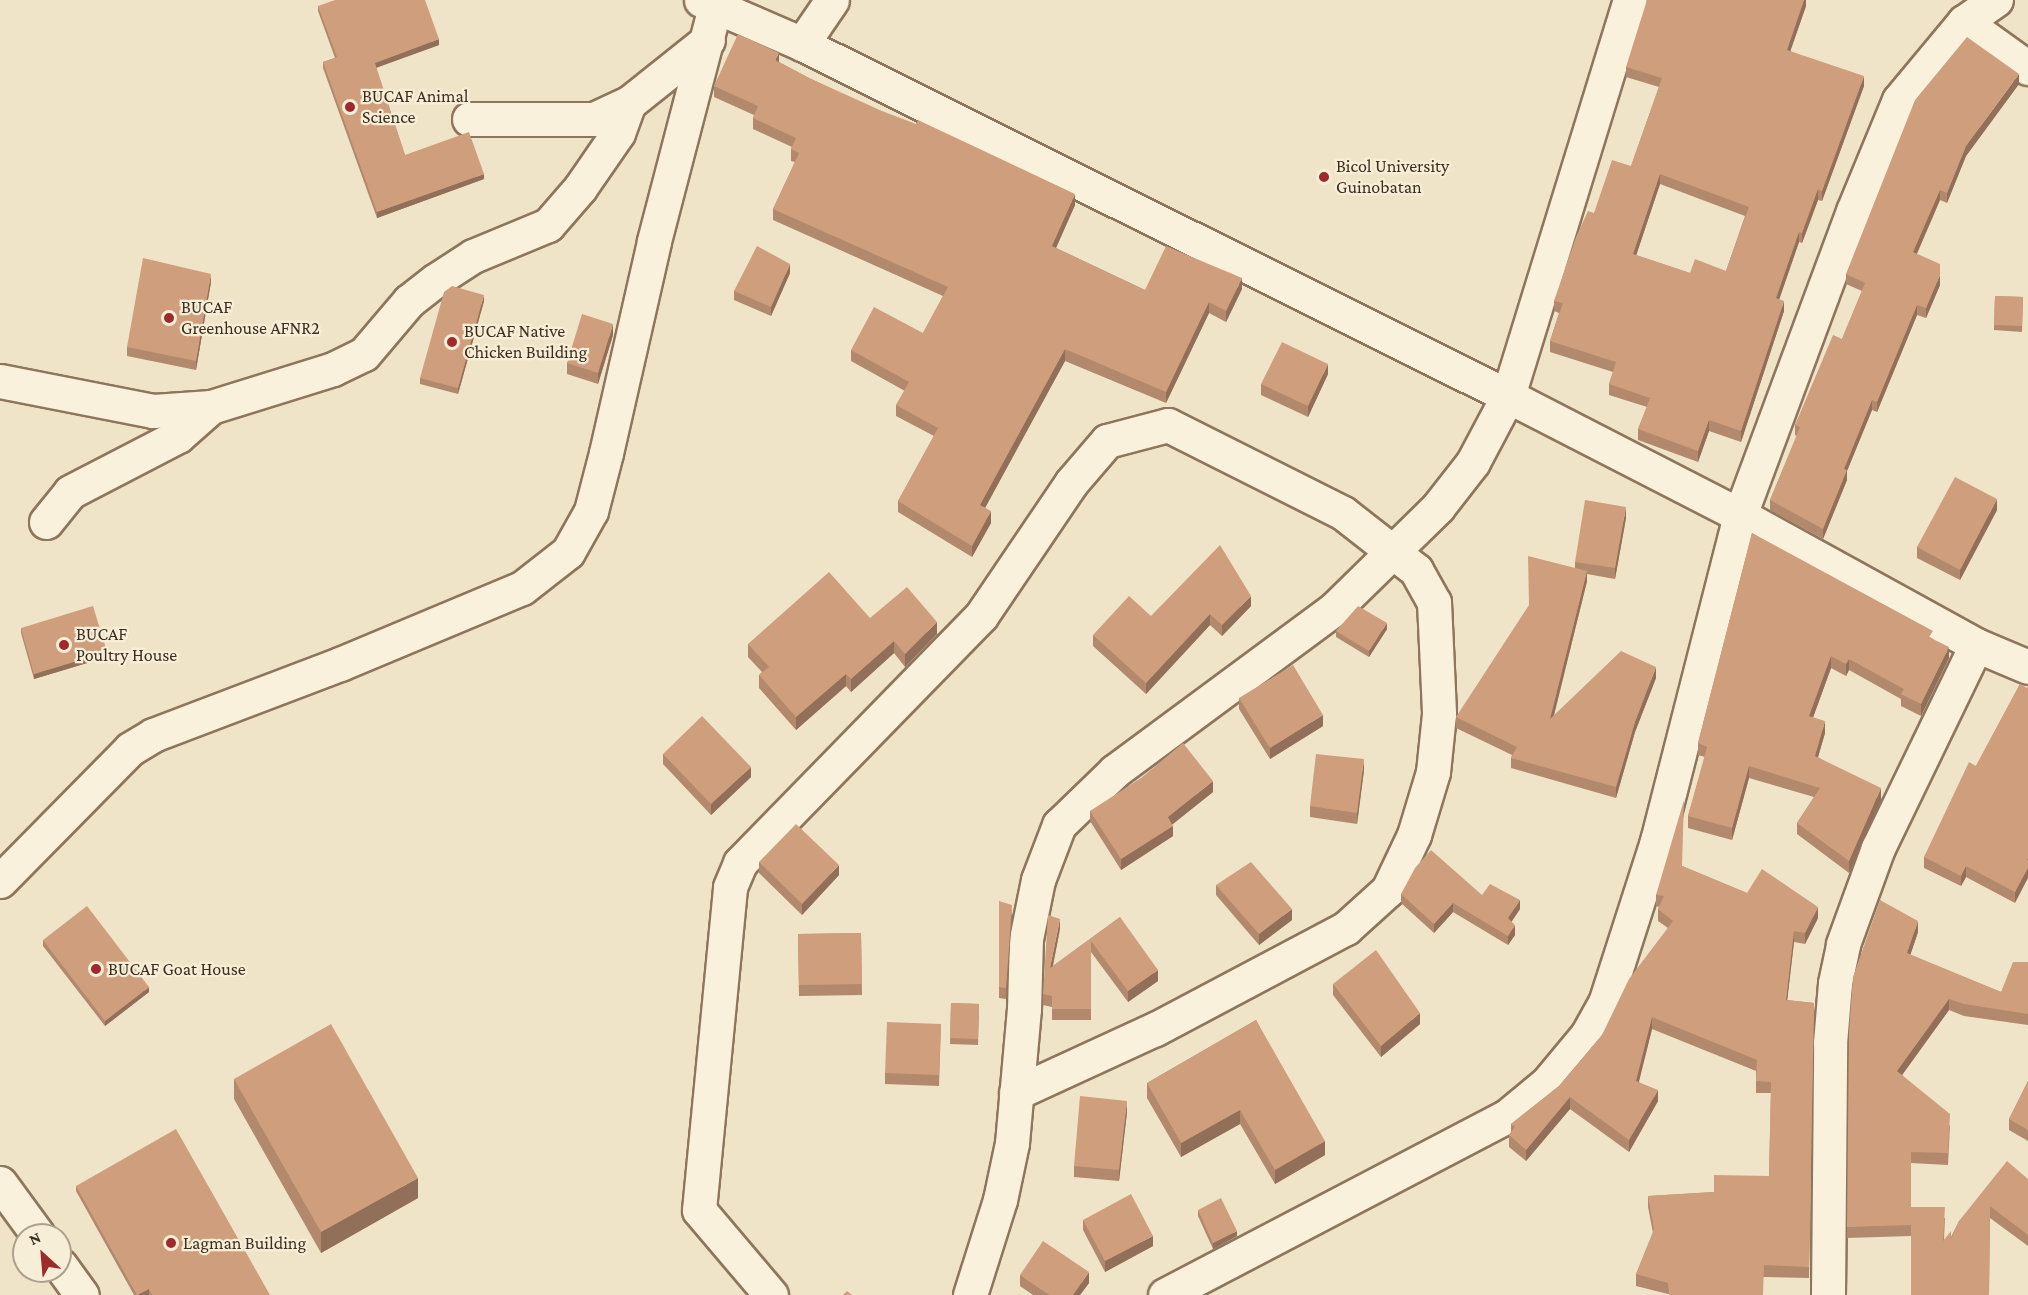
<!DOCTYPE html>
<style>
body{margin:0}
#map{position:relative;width:2028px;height:1295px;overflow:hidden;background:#f0e4c8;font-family:"Crimson Pro",serif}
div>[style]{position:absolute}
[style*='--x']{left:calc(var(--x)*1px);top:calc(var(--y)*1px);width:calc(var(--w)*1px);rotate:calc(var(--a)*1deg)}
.roads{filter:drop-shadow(2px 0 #8d765c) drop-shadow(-2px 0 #8d765c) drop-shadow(0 2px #8d765c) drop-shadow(0 -2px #8d765c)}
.minor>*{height:33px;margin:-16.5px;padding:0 16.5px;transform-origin:16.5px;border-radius:16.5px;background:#faf1dc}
.wall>*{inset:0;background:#b2896c}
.shaded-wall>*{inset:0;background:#916f58}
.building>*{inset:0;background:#cf9f7d}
.dots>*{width:16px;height:16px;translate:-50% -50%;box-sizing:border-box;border:3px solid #f7eed8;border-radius:50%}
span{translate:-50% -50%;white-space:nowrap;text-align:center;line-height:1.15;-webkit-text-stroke:4.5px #f7eed8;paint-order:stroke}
.poi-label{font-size:18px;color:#3d2e20}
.left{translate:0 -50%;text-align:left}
.north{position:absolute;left:12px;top:1223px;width:60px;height:60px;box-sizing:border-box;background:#f7eed8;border:2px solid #ada18e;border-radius:50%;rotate:334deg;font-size:16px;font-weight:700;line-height:24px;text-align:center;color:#3d2e20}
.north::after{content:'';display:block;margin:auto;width:21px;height:27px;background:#9e2a2b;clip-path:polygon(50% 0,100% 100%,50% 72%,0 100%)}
</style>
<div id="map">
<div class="roads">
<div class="minor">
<i style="--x:701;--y:0;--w:110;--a:23.5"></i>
<i style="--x:802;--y:44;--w:789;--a:26.5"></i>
<i style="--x:1508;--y:396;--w:261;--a:27.2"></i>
<i style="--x:1740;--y:515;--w:269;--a:28.8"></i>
<i style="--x:1976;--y:645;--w:56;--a:22.9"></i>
<i style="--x:1964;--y:22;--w:79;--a:35.7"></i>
<i style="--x:802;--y:44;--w:53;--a:-55.7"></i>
<i style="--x:469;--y:119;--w:125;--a:0"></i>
<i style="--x:594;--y:119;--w:38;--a:-25"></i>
<i style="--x:629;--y:103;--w:101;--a:-38.6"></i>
<i style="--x:0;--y:381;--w:156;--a:11.1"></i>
<i style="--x:153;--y:411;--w:58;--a:-3.9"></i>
<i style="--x:46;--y:522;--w:38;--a:-51"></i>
<i style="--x:70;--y:492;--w:122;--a:-27.4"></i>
<i style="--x:178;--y:436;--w:44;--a:-41.3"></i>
<i style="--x:211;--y:407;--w:128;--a:-17.3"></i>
<i style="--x:333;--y:369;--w:34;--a:-26"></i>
<i style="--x:364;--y:354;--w:70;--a:-49.7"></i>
<i style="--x:409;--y:301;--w:34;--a:-38"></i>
<i style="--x:436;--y:280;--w:44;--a:-33"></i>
<i style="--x:473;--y:256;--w:81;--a:-22.5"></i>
<i style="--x:548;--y:225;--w:49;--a:-49.1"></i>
<i style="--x:580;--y:188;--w:67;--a:-55.4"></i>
<i style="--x:618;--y:133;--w:32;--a:-70"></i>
<i style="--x:0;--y:881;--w:185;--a:-45.4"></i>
<i style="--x:130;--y:749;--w:27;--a:-31"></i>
<i style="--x:153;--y:735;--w:200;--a:-20.8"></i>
<i style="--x:340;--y:664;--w:197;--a:-22.7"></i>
<i style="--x:522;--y:588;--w:58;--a:-38"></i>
<i style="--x:568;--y:552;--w:47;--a:-60.7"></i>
<i style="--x:591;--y:511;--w:60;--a:-75.5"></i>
<i style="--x:606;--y:453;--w:217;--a:-77.2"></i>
<i style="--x:654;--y:241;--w:243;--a:-75.4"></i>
<i style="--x:0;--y:1183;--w:64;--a:53.8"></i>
<i style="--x:60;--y:1265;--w:37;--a:54"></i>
<i style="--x:771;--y:1295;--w:111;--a:-130.3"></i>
<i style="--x:699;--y:1210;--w:324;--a:-84.5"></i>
<i style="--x:730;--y:887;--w:26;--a:-67"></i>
<i style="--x:740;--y:863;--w:345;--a:-45.7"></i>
<i style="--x:981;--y:616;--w:161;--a:-55.9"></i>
<i style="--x:1071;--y:483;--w:55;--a:-49.4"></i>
<i style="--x:1107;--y:441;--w:63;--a:-14.7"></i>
<i style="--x:1168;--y:425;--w:196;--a:26.7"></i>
<i style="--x:1343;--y:513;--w:93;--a:38"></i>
<i style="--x:1416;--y:570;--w:37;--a:61"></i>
<i style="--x:1434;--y:602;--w:112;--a:87.4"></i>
<i style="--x:1439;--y:714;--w:58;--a:95.9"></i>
<i style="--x:1433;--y:772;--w:66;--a:106.8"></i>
<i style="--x:1414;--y:835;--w:61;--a:115.3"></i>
<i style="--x:1388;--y:890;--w:57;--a:137.9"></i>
<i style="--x:1346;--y:928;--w:216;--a:152.1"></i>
<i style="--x:1155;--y:1029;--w:153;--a:155.3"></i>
<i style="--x:970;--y:1295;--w:100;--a:-72.5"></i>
<i style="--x:1000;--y:1200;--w:58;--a:-78.1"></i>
<i style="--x:1012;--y:1143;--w:135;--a:-84.9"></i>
<i style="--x:1024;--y:1009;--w:70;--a:-88.4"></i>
<i style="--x:1026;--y:939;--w:60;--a:-78.5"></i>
<i style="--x:1038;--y:880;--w:59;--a:-69.1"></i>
<i style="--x:1059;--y:825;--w:78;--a:-44"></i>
<i style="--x:1115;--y:771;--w:272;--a:-36.5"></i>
<i style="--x:1334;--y:609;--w:146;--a:-44.4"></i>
<i style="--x:1438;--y:507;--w:57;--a:-52.1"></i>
<i style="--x:1473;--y:462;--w:75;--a:-62.1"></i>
<i style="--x:1508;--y:396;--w:414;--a:-72.9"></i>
<i style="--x:1165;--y:1295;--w:385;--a:-27.6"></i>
<i style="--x:1506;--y:1117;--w:53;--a:-39.7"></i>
<i style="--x:1547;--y:1083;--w:62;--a:-50.2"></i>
<i style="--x:1587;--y:1035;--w:37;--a:-61"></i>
<i style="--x:1605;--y:1003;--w:170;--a:-72.2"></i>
<i style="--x:1657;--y:841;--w:336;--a:-75.7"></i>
<i style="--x:1740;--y:515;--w:324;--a:-69.6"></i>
<i style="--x:1853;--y:211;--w:120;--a:-67.5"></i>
<i style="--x:1899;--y:100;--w:102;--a:-50.2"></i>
<i style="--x:1964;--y:22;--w:39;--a:-35"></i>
<i style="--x:1828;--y:1295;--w:252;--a:-89.5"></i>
<i style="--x:1830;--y:1043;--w:60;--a:-85.2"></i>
<i style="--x:1835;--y:983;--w:40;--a:-78"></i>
<i style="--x:1843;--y:944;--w:102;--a:-70"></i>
<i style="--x:1878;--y:848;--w:225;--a:-64.2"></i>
</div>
</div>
<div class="wall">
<i style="clip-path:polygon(evenodd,1806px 0,1806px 6px,1790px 51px,1864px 86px,1822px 201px,1818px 200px,1802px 243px,1799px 242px,1779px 299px,1784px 311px,1741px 442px,1709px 431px,1698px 462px,1638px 440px,1638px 429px,1647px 407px,1609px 395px,1609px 384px,1613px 372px,1550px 352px,1550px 341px,1559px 313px,1554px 311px,1554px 301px,1594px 213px,1631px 166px,1659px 87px,1626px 77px,1626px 67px,1806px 0,1660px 184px,1745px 216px,1726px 271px,1690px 273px,1636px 255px,1660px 184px)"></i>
<i style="clip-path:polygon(318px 6px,439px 45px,376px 68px,405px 155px,484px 179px,377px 218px,323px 68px,323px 62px,335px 58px,318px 11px)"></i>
<i style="clip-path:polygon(779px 62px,809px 78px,1075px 205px,1056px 248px,1145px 290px,1242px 289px,1226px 322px,1209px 313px,1166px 403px,1065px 361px,985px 508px,991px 523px,972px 557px,898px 512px,898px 501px,934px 436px,896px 416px,896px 405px,905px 391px,851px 361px,851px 350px,923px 333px,943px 296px,773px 220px,773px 209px,795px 162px,791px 161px,791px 149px,792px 147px,753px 129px,753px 118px,754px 115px,714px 97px,714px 86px)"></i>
<i style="clip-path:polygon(2019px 84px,1966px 156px,1947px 203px,1940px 200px,1917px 254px,1940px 285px,1926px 318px,1917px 315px,1877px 412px,1872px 410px,1847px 471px,1847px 480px,1823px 539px,1770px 510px,1770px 500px,1797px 436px,1795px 435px,1795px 425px,1842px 339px,1862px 291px,1846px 284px,1846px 274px)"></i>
<i style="clip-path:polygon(790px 273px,771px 316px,734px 300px,734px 291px)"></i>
<i style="clip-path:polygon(211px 282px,196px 370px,127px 356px,127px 347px)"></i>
<i style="clip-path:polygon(1995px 296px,2023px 297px,2022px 332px,1994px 330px)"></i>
<i style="clip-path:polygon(484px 301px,458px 394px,420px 384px,420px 378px)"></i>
<i style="clip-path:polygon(613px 335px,598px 384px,567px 374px,567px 363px)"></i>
<i style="clip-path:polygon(1328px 374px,1308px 417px,1261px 395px,1261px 384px)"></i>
<i style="clip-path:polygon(1997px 510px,1960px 580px,1917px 558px,1917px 547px)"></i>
<i style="clip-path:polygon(1626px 518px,1615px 579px,1587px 574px,1587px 581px,1554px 716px,1656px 678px,1635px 732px,1616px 798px,1511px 768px,1511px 758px,1512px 755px,1456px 728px,1456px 717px,1575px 568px,1575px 562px)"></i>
<i style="clip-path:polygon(1752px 533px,1933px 639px,1949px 658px,1921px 716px,1901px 706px,1901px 699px,1849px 670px,1846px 676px,1831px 668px,1813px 718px,1825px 733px,1818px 757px,1881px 800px,1849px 873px,1797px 834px,1797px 823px,1814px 797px,1749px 778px,1732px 840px,1688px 828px,1688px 816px,1705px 757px,1698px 755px,1698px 743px)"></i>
<i style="clip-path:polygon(1251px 606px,1222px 636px,1210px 625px,1146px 694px,1093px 646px,1093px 635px,1151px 616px)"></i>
<i style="clip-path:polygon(870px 618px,937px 634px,905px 667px,894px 653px,851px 692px,846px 686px,796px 730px,759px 688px,759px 675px,762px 672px,748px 657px,748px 644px)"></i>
<i style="clip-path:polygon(21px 628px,107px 657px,34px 679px,21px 633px)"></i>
<i style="clip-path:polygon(1387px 629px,1369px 657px,1336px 637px,1336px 631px)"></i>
<i style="clip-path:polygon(2020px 684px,2015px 903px,1966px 877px,1961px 886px,1924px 868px,1924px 857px,1976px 766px)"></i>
<i style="clip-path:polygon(1239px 698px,1323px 726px,1270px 759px,1239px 709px)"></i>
<i style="clip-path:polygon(663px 754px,751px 777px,711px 815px,663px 764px)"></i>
<i style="clip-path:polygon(1364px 770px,1357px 824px,1310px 817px,1310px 806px)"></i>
<i style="clip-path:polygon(1213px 792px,1172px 824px,1173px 836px,1121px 870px,1090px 821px,1090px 811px)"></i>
<i style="clip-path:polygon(759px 862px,839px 875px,802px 915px,759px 873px)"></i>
<i style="clip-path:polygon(1682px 866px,1747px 893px,1818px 918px,1805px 944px,1794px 942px,1787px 1000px,1814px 1003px,1809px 1278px,1764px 1277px,1668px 1294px,1636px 1286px,1636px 1274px,1653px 1233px,1648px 1207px,1648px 1196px,1714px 1192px,1769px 1176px,1771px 1093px,1756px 1093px,1756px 1071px,1652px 1029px,1639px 1082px,1658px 1101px,1629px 1152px,1570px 1109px,1526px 1161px,1509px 1147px,1509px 1135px,1511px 1132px,1511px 1124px,1559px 1086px,1602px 1035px,1668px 928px,1658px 921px,1658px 909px,1659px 907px,1656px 906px,1656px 895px)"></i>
<i style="clip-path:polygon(1216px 885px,1292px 920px,1259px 945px,1216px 895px)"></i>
<i style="clip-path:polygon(1401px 894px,1482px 895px,1520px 909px,1511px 922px,1515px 935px,1508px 945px,1453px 912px,1434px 933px,1401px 903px)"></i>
<i style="clip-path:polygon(1880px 900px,1918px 932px,1910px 955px,2001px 992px,2028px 962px,2028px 1025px,1964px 1016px,1949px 1010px,1902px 1075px,1950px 1126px,1948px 1165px,1911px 1163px,1911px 1225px,1945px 1218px,1944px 1240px,1951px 1237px,1959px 1221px,2028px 1179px,2028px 1246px,1990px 1218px,1989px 1295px,1911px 1236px,1847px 1238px,1847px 1227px)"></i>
<i style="clip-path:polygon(999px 901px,1012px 916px,1006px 999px,999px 998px)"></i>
<i style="clip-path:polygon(1120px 917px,1158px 981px,1128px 1002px,1091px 952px,1091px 1020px,1052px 1020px,1052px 1007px,1043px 1005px,1043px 994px,1060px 929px,1053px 966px)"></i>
<i style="clip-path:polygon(861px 933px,862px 995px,799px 996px,798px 934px)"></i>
<i style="clip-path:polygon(43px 940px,149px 992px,105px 1026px,43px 946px)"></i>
<i style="clip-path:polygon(1333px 984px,1420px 1024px,1381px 1057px,1333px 995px)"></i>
<i style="clip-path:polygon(951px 1003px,979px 1004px,978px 1045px,950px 1044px)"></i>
<i style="clip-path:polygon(1256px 1020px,1325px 1155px,1275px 1184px,1240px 1124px,1181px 1157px,1147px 1098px,1147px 1083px)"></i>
<i style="clip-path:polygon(941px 1024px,939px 1086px,885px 1084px,885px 1073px)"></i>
<i style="clip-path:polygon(234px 1079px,418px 1198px,321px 1253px,234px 1099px)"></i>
<i style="clip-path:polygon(2028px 1081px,2028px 1141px,2009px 1130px,2009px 1119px)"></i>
<i style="clip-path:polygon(1127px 1112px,1119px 1181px,1074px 1177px,1074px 1166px)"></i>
<i style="clip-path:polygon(76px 1186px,270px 1295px,134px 1295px,76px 1191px)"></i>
<i style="clip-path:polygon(1198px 1210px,1237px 1236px,1213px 1249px,1198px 1216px)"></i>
<i style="clip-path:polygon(1083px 1220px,1153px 1246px,1105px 1272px,1083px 1230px)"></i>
<i style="clip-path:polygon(1020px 1275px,1089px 1283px,1080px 1295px,1033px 1295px,1020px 1286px)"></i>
</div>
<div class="shaded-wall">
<i style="clip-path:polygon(1804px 0,1806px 0,1806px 6px,1787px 61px,1787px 50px)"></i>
<i style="clip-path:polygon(439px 39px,439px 45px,375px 68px,375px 63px)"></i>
<i style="clip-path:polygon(779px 53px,779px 64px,775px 60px)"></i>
<i style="clip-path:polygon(2019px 74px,2019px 84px,1966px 156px,1947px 203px,1947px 193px,1966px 146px)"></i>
<i style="clip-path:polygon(1864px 76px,1864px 86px,1822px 201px,1822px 191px)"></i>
<i style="clip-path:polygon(484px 174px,484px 179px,377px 218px,377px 212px)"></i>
<i style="clip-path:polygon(1660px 174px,1660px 184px,1633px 265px,1633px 254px)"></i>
<i style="clip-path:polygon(1818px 189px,1818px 200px,1802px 243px,1802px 233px)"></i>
<i style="clip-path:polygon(1940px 190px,1940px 200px,1913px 262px,1913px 252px)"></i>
<i style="clip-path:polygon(1075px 194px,1075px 205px,1052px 257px,1052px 246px)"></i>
<i style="clip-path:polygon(1799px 232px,1799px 242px,1776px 309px,1776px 298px)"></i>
<i style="clip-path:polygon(790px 264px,790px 273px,771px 316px,771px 307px)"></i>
<i style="clip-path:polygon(211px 274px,211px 282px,196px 370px,196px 361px)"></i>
<i style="clip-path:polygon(1940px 275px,1940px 285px,1926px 318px,1926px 308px)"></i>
<i style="clip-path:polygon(1242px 278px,1242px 289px,1226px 322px,1226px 311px)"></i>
<i style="clip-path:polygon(484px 295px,484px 301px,458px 394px,458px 388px)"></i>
<i style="clip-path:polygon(1784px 301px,1784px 311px,1741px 442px,1741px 431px)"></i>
<i style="clip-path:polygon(1209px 302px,1209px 313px,1166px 403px,1166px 392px)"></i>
<i style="clip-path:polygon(1917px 305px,1917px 315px,1877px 412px,1877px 402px)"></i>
<i style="clip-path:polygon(613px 324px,613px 335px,598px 384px,598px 373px)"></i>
<i style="clip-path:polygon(1065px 349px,1065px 361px,980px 517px,980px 505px)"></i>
<i style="clip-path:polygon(1328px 364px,1328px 374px,1308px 417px,1308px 406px)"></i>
<i style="clip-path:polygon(1872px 400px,1872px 410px,1847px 471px,1847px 480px,1823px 539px,1823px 529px,1844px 469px)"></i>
<i style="clip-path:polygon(1709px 420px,1709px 431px,1698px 462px,1698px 451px)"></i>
<i style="clip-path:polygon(1997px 499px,1997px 510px,1960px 580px,1960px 570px)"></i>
<i style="clip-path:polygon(1626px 507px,1626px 518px,1615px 579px,1615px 568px)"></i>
<i style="clip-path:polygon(991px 511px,991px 523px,972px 557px,972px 546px)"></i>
<i style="clip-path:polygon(1587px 571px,1587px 581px,1550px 730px,1550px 719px)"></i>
<i style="clip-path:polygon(1251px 596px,1251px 606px,1222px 636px,1222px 625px)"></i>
<i style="clip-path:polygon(1210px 614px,1210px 625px,1146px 694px,1146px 683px)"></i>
<i style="clip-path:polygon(937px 622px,937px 634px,905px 667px,905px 654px)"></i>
<i style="clip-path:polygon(1387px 623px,1387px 629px,1369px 657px,1369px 651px)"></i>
<i style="clip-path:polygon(894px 641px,894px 653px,851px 692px,851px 679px)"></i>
<i style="clip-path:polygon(1949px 647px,1949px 658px,1921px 716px,1921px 704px)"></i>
<i style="clip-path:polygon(107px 652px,107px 657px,34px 679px,34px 674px)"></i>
<i style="clip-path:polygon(1831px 656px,1831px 668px,1809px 728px,1809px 716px)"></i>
<i style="clip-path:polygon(1849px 659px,1849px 670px,1846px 676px,1846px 664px)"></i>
<i style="clip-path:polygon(1656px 667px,1656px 678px,1635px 732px,1616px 798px,1616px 787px,1635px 722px)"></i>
<i style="clip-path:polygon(846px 674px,846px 686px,796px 730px,796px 717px)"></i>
<i style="clip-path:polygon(1323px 715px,1323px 726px,1270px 759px,1270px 748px)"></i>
<i style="clip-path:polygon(1825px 721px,1825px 733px,1815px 767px,1815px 756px)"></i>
<i style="clip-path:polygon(1364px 759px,1364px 770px,1357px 824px,1357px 813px)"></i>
<i style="clip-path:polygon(1749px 766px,1749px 778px,1732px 840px,1732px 828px)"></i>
<i style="clip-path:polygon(751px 767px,751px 777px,711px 815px,711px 804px)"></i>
<i style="clip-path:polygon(1213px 781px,1213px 792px,1168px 828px,1168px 817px)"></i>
<i style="clip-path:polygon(1881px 788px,1881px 800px,1849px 873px,1849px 861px)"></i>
<i style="clip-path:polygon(1173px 826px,1173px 836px,1121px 870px,1121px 859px)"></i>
<i style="clip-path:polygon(2028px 857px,2028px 878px,2015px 903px,2015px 892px)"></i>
<i style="clip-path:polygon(839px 865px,839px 875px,802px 915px,802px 904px)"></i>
<i style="clip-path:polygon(1966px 866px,1966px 877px,1961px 886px,1961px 876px)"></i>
<i style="clip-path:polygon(1520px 900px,1520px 909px,1508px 927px,1508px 918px)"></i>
<i style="clip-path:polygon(1453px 903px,1453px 912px,1434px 933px,1434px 924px)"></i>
<i style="clip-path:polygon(1012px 905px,1012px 916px,1006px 999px,1006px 988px)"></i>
<i style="clip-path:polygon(1818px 907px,1818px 918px,1805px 944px,1805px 933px)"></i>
<i style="clip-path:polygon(1292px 909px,1292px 920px,1259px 945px,1259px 934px)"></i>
<i style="clip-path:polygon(1060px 919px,1060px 929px,1050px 979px,1050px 968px)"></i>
<i style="clip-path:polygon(1918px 921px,1918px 932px,1907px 965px,1907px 953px)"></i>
<i style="clip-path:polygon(1515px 925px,1515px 935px,1508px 945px,1508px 936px)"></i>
<i style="clip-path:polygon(1794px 931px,1794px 942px,1786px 1011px,1786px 1000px)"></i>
<i style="clip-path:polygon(1158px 970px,1158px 981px,1128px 1002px,1128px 991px)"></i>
<i style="clip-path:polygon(149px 987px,149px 992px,105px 1026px,105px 1021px)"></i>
<i style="clip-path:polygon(1949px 999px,1949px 1010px,1897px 1082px,1897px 1071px)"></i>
<i style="clip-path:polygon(1420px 1013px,1420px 1024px,1381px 1057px,1381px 1046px)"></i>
<i style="clip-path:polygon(1652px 1017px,1652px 1029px,1636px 1092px,1636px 1081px)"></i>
<i style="clip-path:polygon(1658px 1090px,1658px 1101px,1629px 1152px,1629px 1140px)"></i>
<i style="clip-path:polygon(1570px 1097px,1570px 1109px,1526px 1161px,1526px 1150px)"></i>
<i style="clip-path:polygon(1127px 1101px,1127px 1112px,1119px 1181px,1119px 1170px)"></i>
<i style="clip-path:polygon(1240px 1110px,1240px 1124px,1181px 1157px,1181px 1143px)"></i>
<i style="clip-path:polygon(1325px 1141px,1325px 1155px,1275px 1184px,1275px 1170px)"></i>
<i style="clip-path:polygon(418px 1178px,418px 1198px,321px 1253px,321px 1232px)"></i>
<i style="clip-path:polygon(1237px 1231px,1237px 1236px,1213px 1249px,1213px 1243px)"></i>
<i style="clip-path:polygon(1153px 1236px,1153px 1246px,1105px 1272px,1105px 1261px)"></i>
<i style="clip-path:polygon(1089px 1272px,1089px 1283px,1080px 1295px,1073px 1295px)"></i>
<i style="clip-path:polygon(149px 1289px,149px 1295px,138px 1295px)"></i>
</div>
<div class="building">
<i style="clip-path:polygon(335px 0,425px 0,439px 39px,375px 63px,405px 155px,469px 132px,484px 174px,377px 212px,323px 62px,337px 57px,318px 6px)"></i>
<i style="clip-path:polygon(evenodd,1647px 0,1804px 0,1787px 50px,1864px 76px,1822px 191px,1818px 189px,1802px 233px,1799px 232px,1776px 298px,1784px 301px,1741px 431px,1709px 420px,1698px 451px,1638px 429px,1650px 398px,1609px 384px,1616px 362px,1550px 341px,1563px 303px,1554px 301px,1576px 237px,1588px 211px,1594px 213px,1612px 160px,1631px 166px,1662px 78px,1626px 67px,1647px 0,1660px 174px,1749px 207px,1726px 271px,1695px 259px,1690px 273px,1633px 254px,1660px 174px)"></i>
<i style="clip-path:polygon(738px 34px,779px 53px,775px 60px,809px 78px,882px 111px,916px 124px,918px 120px,1075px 194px,1052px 246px,1145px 290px,1166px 246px,1242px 278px,1226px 311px,1209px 302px,1166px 392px,1065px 349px,980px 505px,991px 511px,972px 546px,898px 501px,938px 428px,896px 405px,909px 382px,851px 350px,874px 307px,923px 333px,948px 287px,773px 209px,799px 153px,791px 149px,796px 138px,753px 118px,758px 106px,714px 86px)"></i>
<i style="clip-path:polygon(1967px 37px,2019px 74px,1966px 146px,1947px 193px,1940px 190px,1913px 252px,1940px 264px,1940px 275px,1926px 308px,1917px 305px,1877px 402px,1872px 400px,1844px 469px,1847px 470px,1823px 529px,1770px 500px,1800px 427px,1795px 425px,1833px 335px,1842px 339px,1865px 283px,1846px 274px,1915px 100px)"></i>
<i style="clip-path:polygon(757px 246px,790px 264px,771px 307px,734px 291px)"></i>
<i style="clip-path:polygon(143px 258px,211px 274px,196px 361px,127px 347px)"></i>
<i style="clip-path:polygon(452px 286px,484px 295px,458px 388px,420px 378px,444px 292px)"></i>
<i style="clip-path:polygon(1995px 296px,2023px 297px,2022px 326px,1994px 325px)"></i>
<i style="clip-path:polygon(582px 314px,613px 324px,598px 373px,567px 363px)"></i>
<i style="clip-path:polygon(1282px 342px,1328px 364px,1308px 406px,1261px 384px)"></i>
<i style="clip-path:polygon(1955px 477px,1997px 499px,1960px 570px,1917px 547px)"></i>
<i style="clip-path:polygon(1585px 500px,1626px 507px,1615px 568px,1575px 562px)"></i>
<i style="clip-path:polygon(1752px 533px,1933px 631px,1929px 637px,1949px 647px,1921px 704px,1901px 694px,1904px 689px,1849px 659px,1846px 664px,1831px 656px,1809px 716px,1825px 721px,1815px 756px,1881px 788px,1849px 861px,1797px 823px,1820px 788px,1749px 766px,1732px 828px,1688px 816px,1707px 747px,1698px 743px)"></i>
<i style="clip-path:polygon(1220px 545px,1251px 596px,1222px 625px,1210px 614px,1146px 683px,1093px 635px,1129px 596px,1151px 616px)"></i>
<i style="clip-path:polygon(1528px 556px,1587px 571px,1550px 719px,1621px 651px,1656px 667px,1635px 722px,1616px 787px,1511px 758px,1517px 747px,1456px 717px,1529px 605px)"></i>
<i style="clip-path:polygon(829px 572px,870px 618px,907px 587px,937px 622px,905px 654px,894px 641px,851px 679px,846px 674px,796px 717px,759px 675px,769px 667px,748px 644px)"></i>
<i style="clip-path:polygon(93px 606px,107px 652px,34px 674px,21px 628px)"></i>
<i style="clip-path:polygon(1358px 606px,1387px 623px,1369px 651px,1336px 631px)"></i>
<i style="clip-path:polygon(1293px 665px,1323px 715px,1270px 748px,1239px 698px)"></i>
<i style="clip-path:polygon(2020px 684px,2027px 688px,2028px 684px,2028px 857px,2027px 860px,2028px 860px,2028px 868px,2015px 892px,1966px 866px,1961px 876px,1924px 857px,1969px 762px,1976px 766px)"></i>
<i style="clip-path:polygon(702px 716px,751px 767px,711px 804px,663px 754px)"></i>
<i style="clip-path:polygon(1183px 743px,1213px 781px,1168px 817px,1173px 826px,1121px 859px,1090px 811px,1141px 778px)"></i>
<i style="clip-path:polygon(1316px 754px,1364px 759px,1357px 813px,1310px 806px)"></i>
<i style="clip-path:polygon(1684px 800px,1682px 866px,1747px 893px,1762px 869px,1818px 907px,1805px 933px,1794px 931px,1786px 1000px,1814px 1003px,1809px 1267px,1764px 1265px,1763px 1295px,1669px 1295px,1668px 1283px,1636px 1274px,1654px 1229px,1648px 1196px,1714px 1192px,1714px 1175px,1769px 1176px,1771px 1082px,1756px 1081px,1757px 1060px,1652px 1017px,1636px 1081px,1658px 1090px,1629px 1140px,1570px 1097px,1526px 1150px,1509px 1135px,1515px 1127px,1511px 1124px,1559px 1086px,1602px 1035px,1629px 979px,1673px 921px,1658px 909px,1664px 896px,1656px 895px)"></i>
<i style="clip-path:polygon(796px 824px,839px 865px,802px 904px,759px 862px)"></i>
<i style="clip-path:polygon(1431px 850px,1482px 895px,1490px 884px,1520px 900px,1508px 918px,1515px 925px,1508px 936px,1453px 903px,1434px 924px,1401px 894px,1415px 868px)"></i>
<i style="clip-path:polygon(1251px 862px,1292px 909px,1259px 934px,1216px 885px)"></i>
<i style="clip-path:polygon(1880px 900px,1918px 921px,1907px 953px,2001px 992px,2013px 962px,2028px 962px,2028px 1014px,1964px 1004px,1949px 999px,1897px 1071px,1950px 1114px,1948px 1153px,1911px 1152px,1911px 1225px,1847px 1227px,1849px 1032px,1853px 977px)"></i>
<i style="clip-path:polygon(999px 901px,1012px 905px,1006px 988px,999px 987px)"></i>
<i style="clip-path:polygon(87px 906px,149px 987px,105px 1021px,43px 940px)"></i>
<i style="clip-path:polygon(1048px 915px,1060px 919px,1050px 968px,1120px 917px,1158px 970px,1128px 991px,1091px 941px,1091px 1009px,1052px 1009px,1052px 996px,1043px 994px)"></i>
<i style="clip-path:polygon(861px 933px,862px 984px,799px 985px,798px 934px)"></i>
<i style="clip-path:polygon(1376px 950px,1420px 1013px,1381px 1046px,1333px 984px)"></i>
<i style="clip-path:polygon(951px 1003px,979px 1004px,978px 1039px,950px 1038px)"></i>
<i style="clip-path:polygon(1256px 1020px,1325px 1141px,1275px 1170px,1240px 1110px,1181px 1143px,1147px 1083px)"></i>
<i style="clip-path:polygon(887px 1022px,941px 1024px,939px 1075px,885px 1073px)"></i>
<i style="clip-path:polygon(331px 1024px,418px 1178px,321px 1232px,234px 1079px)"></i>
<i style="clip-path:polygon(2028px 1081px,2028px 1130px,2009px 1119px)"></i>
<i style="clip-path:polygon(1080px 1096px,1127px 1101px,1119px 1170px,1074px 1166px)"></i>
<i style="clip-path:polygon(176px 1129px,270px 1295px,152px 1295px,149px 1289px,137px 1295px,76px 1186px)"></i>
<i style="clip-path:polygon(2007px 1161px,2028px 1179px,2028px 1235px,1990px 1206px,1989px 1295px,1911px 1295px,1911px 1207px,1945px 1207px,1943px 1241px,1951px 1231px,1951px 1239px,1959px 1221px)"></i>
<i style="clip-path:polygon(1131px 1194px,1153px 1236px,1105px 1261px,1083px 1220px)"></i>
<i style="clip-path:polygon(1221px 1198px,1237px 1231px,1213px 1243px,1198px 1210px)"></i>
<i style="clip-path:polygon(1043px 1241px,1089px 1272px,1073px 1295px,1049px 1295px,1020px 1275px)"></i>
<i style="clip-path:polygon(847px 1291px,852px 1295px,843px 1295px)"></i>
</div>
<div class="dots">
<i style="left:350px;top:107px;background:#9e2a2b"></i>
<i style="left:1324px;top:177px;background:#9e2a2b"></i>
<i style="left:169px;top:318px;background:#9e2a2b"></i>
<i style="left:452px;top:342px;background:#9e2a2b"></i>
<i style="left:64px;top:645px;background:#9e2a2b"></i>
<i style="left:96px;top:969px;background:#9e2a2b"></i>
<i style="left:171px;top:1243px;background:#9e2a2b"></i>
</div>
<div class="poi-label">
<span class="left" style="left:362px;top:107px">BUCAF Animal<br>Science</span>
<span class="left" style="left:1336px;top:177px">Bicol University<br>Guinobatan</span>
<span class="left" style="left:181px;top:318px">BUCAF<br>Greenhouse AFNR2</span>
<span class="left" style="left:464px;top:342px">BUCAF Native<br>Chicken Building</span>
<span class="left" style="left:76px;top:645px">BUCAF<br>Poultry House</span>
<span class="left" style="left:108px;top:969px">BUCAF Goat House</span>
<span class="left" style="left:183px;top:1243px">Lagman Building</span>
</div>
<div class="north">N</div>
</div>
